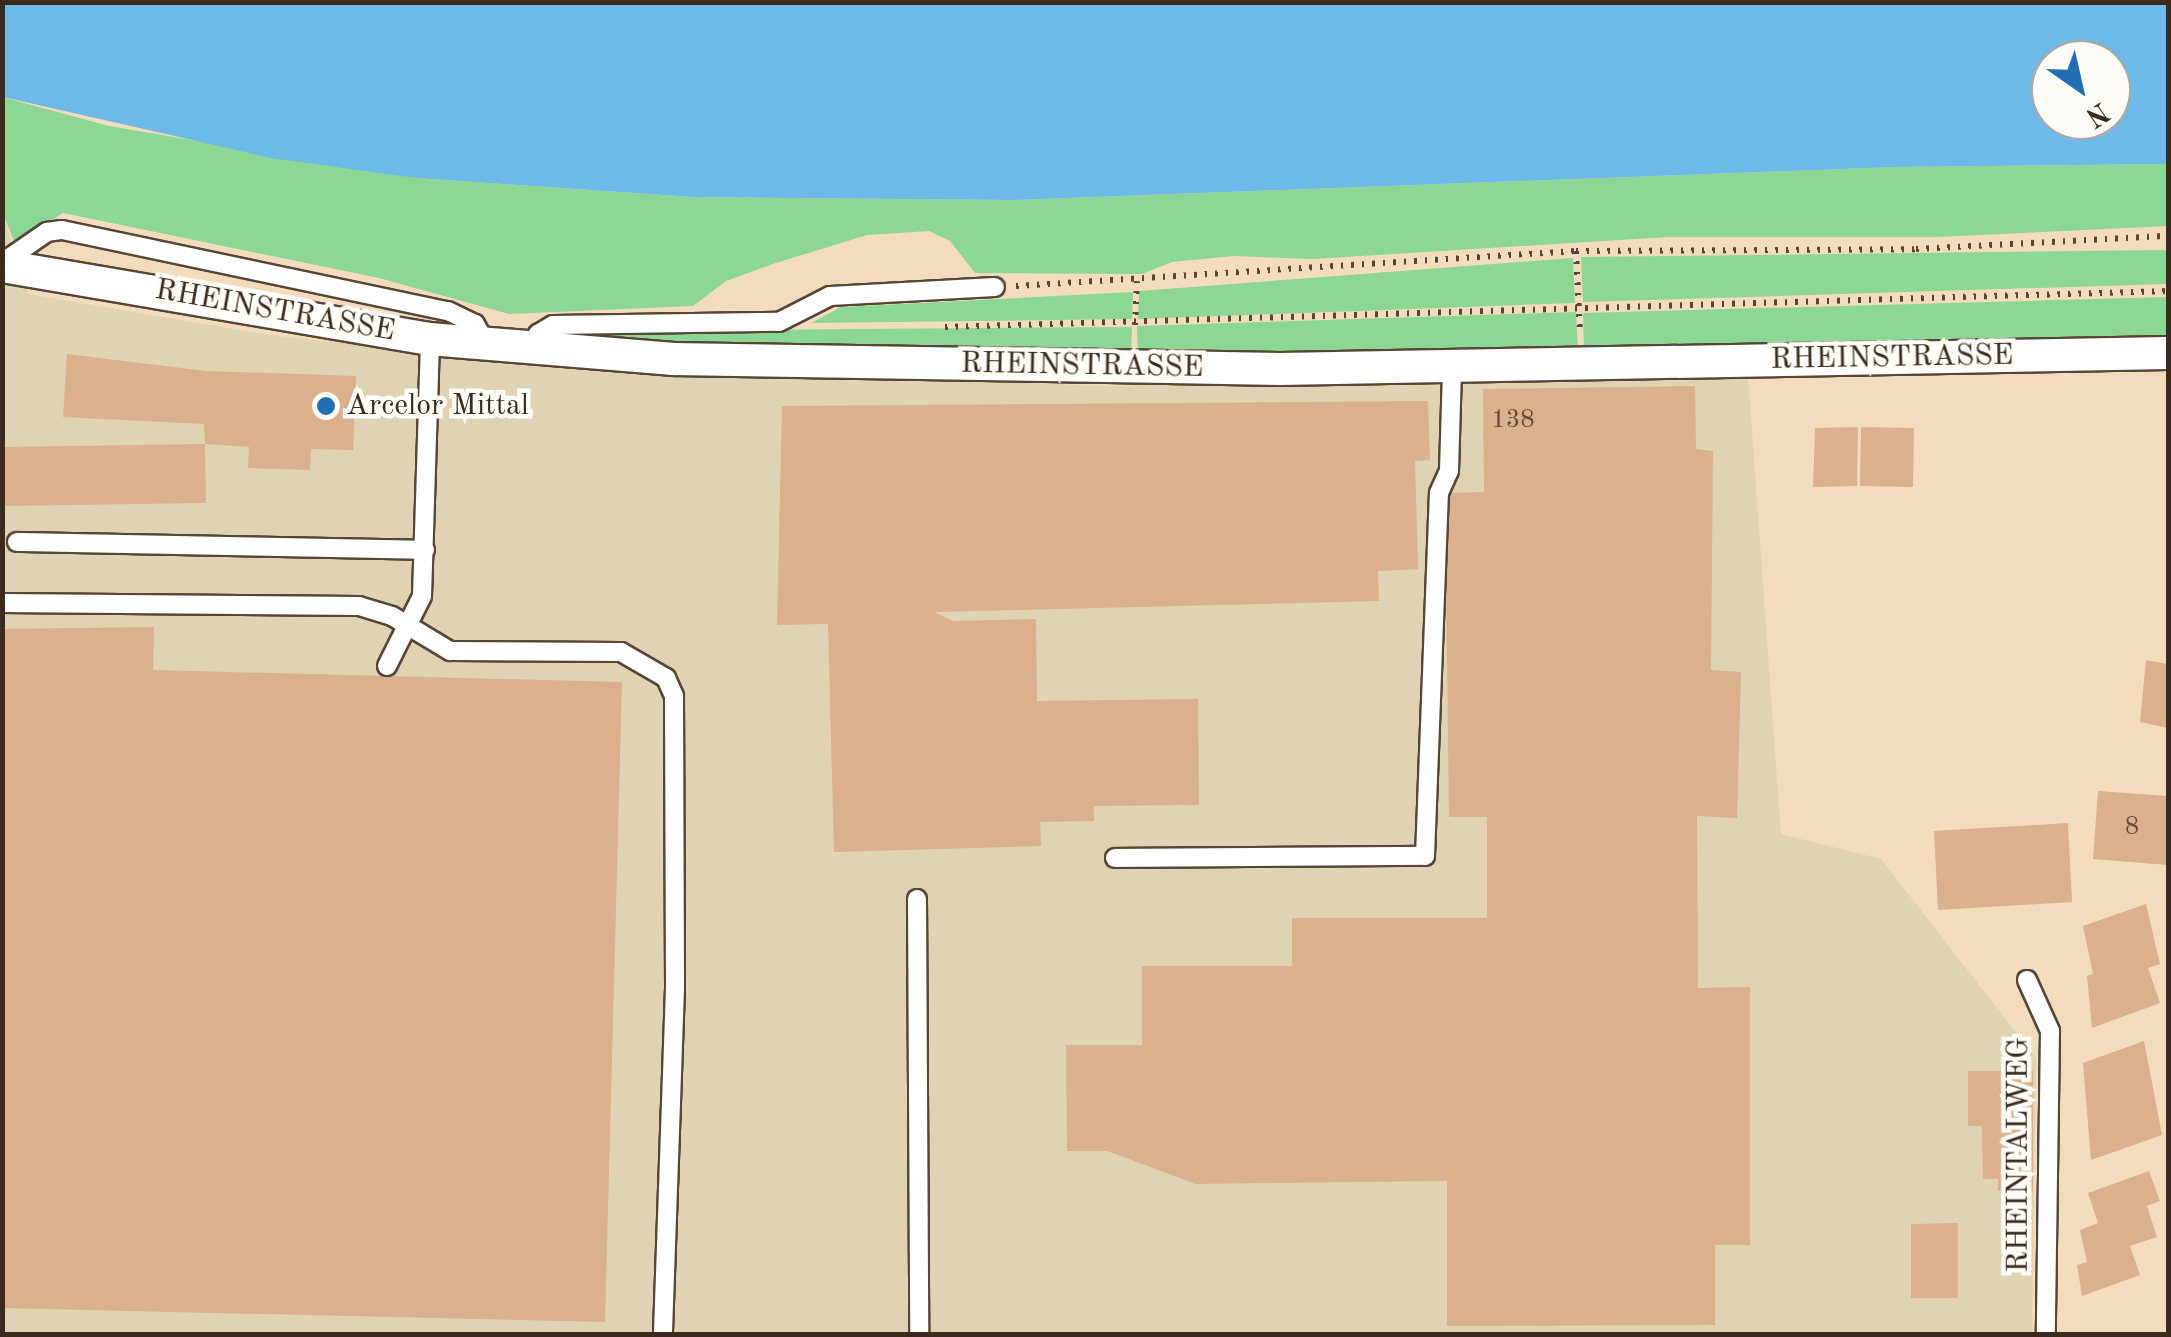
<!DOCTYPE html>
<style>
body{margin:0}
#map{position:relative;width:2171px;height:1337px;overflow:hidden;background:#f3dcbe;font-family:"Old Standard TT",serif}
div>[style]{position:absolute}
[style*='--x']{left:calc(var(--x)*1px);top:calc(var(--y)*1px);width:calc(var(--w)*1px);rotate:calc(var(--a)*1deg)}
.built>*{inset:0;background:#dfd3b4}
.green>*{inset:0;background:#8cd793}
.water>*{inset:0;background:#6db9e7}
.building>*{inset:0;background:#dbb08c}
.path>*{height:6px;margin-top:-3px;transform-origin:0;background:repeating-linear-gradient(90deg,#574536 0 2.5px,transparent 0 10.5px)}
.roads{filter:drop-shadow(2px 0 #574536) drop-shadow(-2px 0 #574536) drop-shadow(0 2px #574536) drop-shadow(0 -2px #574536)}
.lane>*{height:18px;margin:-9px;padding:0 9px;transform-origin:9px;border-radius:9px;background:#fff}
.street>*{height:32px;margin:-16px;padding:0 16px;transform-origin:16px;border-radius:16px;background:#fff}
.dots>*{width:28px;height:28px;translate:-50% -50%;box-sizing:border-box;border:5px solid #fdfcf7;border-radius:50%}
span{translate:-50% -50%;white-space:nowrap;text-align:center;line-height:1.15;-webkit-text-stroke:9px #fdfcf7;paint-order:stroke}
.number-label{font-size:25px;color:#634c3a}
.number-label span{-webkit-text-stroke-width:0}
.street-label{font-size:30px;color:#3b2a1e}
.poi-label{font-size:30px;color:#3b2a1e}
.left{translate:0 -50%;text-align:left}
.frame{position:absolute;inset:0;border:5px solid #3b2a1e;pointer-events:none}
.north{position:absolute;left:2031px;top:40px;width:100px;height:100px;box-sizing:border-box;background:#fdfcf7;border:2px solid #afa8a0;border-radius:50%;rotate:146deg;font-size:28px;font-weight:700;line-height:40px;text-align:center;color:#3b2a1e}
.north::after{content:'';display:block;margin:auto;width:35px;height:45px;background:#1f6fb2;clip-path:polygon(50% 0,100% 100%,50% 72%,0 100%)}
</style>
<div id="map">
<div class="built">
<i style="clip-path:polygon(2px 213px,28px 294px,270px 335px,501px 361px,1102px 386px,1748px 375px,1781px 834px,1881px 859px,2036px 1058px,2032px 1334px,3px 1334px)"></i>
</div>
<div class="green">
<i style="clip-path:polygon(2px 97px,109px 126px,416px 178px,692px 197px,1014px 200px,1895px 167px,2168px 164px,2168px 226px,1937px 237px,1668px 237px,1313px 259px,1233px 256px,1172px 262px,1142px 274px,975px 273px,950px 241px,929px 231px,867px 235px,776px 263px,726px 281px,693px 306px,509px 314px,379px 278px,63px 213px,15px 244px,3px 213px)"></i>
<i style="clip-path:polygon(2168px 250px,2168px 284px,1583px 302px,1581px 257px)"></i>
<i style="clip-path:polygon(1573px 258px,1575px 303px,1138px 319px,1139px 291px)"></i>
<i style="clip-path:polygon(1133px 292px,1132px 319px,811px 323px,841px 307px)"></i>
<i style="clip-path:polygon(2168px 297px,2168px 337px,1584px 350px,1583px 313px)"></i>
<i style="clip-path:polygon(1576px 312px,1578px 350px,1138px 356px,1137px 326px)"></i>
<i style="clip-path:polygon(1132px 327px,1131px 356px,569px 341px,570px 331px)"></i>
</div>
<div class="water">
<i style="clip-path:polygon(evenodd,2px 3px,2168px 3px,2168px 164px,1895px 167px,1014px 200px,692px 197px,416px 178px,271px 158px,3px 97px,2px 3px,2051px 60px,2111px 60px,2111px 120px,2051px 120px,2051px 60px)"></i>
</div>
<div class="building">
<i style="clip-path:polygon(67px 354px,206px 371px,356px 376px,353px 450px,311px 449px,310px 470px,248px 468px,249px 447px,205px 444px,204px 424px,63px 417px)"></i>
<i style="clip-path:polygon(1695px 386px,1696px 449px,1713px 451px,1711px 670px,1741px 672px,1737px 818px,1697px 816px,1698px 988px,1750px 987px,1750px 1245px,1715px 1245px,1715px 1325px,1447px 1326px,1447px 1181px,1196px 1184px,1107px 1151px,1067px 1151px,1066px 1045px,1142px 1045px,1142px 966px,1292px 966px,1292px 918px,1487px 918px,1487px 817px,1449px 817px,1445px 493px,1484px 492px,1483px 389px)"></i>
<i style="clip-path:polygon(1428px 401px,1430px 460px,1415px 461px,1418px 569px,1378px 571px,1379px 601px,934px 612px,953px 621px,1036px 619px,1037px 701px,1198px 699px,1199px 805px,1094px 806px,1094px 821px,1040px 822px,1041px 846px,834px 852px,828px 624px,777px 625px,782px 406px)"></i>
<i style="clip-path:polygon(1858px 427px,1857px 486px,1813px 487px,1815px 428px)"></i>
<i style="clip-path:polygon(1861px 427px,1914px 428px,1913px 487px,1860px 486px)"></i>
<i style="clip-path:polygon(205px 444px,206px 503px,2px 506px,2px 447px)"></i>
<i style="clip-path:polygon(154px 627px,153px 670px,622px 682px,605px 1322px,2px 1308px,2px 629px)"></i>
<i style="clip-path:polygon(2146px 660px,2168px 664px,2168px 728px,2140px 722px)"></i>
<i style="clip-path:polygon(2098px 791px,2168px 796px,2168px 865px,2093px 859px)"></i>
<i style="clip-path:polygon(2068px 823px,2072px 902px,1938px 910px,1934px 831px)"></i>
<i style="clip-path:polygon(2146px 904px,2160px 964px,2148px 968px,2160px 1003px,2092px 1028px,2087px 976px,2093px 974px,2083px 926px)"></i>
<i style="clip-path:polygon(2144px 1041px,2162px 1135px,2091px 1160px,2083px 1063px)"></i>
<i style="clip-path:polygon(1968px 1071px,2033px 1071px,2033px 1191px,1998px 1191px,1998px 1179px,1983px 1179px,1982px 1126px,1968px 1126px)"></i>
<i style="clip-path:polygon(2149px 1171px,2160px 1201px,2147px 1206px,2157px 1237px,2130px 1246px,2140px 1275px,2082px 1296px,2077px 1265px,2087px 1262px,2080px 1230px,2098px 1223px,2088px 1193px)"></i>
<i style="clip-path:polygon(1958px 1223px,1958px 1298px,1911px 1298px,1911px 1224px)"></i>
</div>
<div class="path">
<i style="--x:1576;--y:251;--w:83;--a:87.2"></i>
<i style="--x:1016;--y:286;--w:561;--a:-3.58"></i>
<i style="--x:1576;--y:251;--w:340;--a:-0.3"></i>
<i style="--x:1916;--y:249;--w:252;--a:-3"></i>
<i style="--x:1135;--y:325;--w:44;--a:-87.4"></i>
<i style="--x:945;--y:327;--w:1224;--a:-1.69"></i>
</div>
<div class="roads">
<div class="lane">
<i style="--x:2;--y:263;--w:55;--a:-34.6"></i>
<i style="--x:47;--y:232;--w:15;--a:-8"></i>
<i style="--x:62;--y:230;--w:394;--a:11.9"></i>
<i style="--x:448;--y:311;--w:30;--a:26"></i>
<i style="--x:475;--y:324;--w:23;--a:61"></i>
<i style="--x:534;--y:348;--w:15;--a:-74"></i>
<i style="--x:538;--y:334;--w:17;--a:-31"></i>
<i style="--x:553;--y:325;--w:226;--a:-0.8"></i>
<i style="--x:779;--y:322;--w:57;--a:-27"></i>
<i style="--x:830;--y:296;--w:165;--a:-3.1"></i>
<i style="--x:17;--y:542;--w:408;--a:1.1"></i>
<i style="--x:2;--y:603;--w:357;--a:0.5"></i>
<i style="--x:359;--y:606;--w:34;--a:17"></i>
<i style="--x:392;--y:616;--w:68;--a:31.1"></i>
<i style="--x:450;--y:651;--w:171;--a:0.3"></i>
<i style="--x:621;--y:652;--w:52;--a:30"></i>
<i style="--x:666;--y:678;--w:20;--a:66"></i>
<i style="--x:674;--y:696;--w:292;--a:89.8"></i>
<i style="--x:675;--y:988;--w:346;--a:92"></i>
<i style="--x:387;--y:666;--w:78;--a:-63.4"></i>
<i style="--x:422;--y:596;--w:257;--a:-88.2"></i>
<i style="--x:1115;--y:858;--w:310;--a:-0.4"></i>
<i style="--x:1425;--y:856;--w:363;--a:-87.8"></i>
<i style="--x:1439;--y:493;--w:24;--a:-66"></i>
<i style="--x:1449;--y:471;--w:104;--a:-88.3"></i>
<i style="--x:917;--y:899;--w:435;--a:89.7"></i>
<i style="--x:2027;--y:980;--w:56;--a:65.7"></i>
<i style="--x:2050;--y:1031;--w:303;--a:90.8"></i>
</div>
<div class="street">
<i style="--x:2;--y:266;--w:434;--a:9.7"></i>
<i style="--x:430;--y:339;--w:244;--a:4.7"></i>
<i style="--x:673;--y:359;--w:607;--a:0.94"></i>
<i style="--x:1280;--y:369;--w:888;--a:-1.03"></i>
</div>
</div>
<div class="dots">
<i style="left:326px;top:406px;background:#1f6fb2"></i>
</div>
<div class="number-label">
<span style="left:1513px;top:421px">138</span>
<span style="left:2132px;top:828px">8</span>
</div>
<div class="street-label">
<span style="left:275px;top:311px;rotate:10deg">RHEINSTRASSE</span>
<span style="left:1892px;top:358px;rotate:-1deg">RHEINSTRASSE</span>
<span style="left:1082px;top:366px;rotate:1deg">RHEINSTRASSE</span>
<span style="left:2019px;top:1155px;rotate:-90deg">RHEINTALWEG</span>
</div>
<div class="poi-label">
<span class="left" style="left:346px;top:406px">Arcelor Mittal</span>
</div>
<div class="frame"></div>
<div class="north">N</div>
</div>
